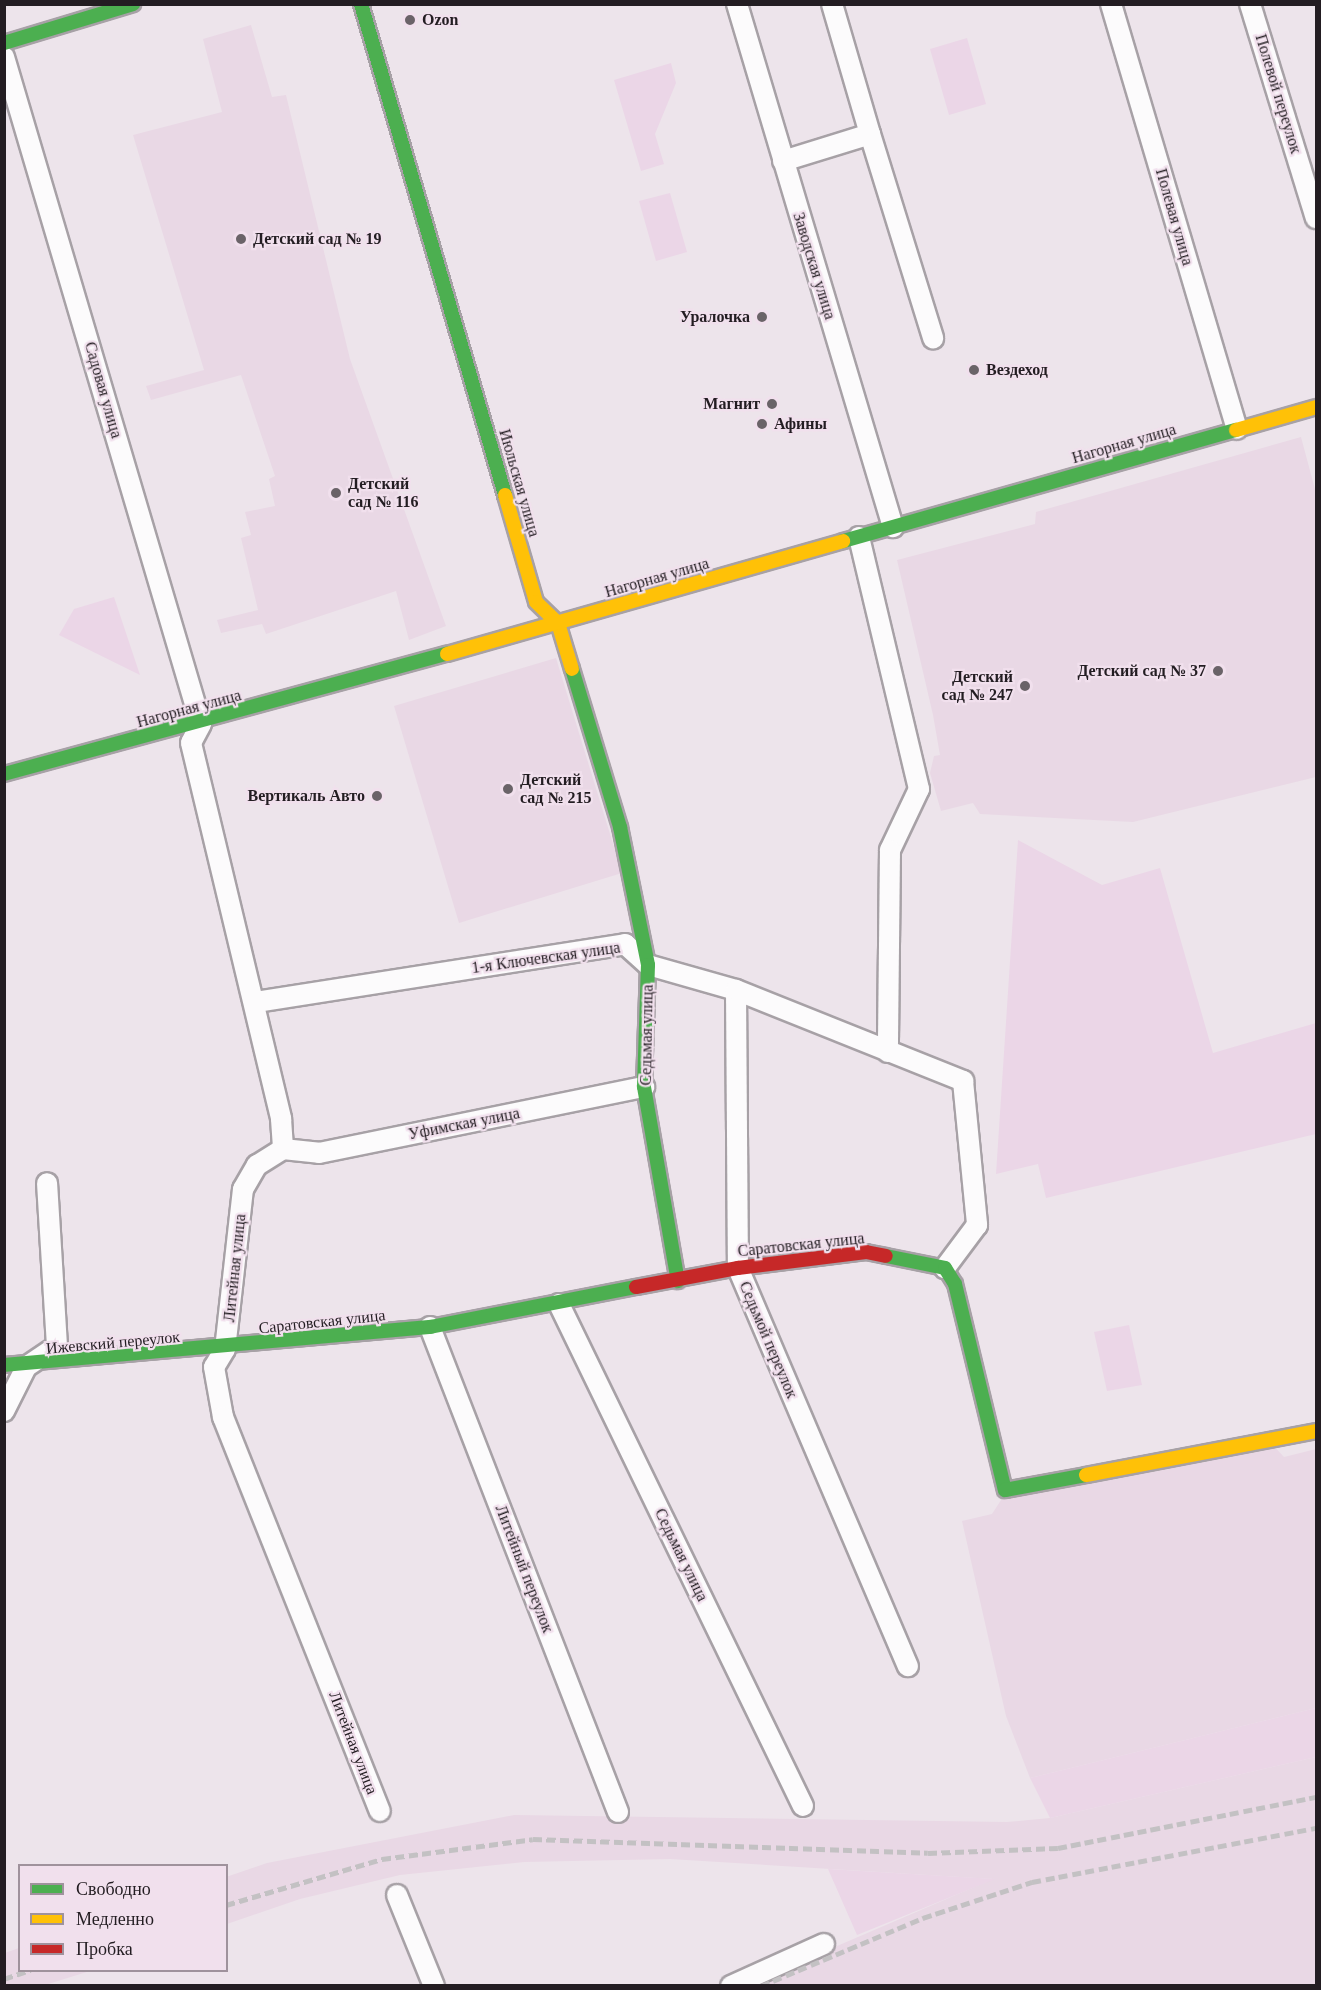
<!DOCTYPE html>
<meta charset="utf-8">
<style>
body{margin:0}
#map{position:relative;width:1321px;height:1990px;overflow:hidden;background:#ede4eb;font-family:"Times New Roman",serif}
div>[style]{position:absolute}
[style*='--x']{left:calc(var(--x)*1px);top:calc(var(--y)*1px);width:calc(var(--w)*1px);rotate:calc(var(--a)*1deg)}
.built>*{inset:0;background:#e9d8e5}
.green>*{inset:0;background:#ebd6e7}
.roads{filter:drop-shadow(2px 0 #a7a1a6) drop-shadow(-2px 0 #a7a1a6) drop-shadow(0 2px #a7a1a6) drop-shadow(0 -2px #a7a1a6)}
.street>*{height:20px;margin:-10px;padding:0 10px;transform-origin:10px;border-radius:10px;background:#fcfbfc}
.fast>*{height:14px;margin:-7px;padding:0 7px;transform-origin:7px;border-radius:7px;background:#4caf50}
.slow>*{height:14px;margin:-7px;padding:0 7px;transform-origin:7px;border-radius:7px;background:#ffc107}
.jam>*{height:14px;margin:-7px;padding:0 7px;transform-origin:7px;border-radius:7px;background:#c62828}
.rail>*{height:4.5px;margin-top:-2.25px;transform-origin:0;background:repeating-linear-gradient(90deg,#c3c1c3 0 9px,transparent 0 13.5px)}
.dots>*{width:16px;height:16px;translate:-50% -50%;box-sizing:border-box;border:3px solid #f1e0ed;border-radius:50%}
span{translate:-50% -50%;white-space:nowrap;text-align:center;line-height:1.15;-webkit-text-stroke:4.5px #f1e0ed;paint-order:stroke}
.poi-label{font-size:16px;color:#231d22;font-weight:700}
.left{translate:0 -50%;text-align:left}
.right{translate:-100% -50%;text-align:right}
.street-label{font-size:16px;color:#231d22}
.frame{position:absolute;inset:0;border:6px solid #231d22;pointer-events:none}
.legend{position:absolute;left:18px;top:1864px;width:210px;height:108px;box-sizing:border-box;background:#f1e0ed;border:2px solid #9f929c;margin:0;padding:8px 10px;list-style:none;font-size:18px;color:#231d22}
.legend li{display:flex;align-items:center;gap:12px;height:30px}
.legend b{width:30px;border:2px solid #9f929c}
</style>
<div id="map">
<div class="built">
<i style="clip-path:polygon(251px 25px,272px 97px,286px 95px,350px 359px,446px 626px,409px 640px,396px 591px,266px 634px,262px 624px,221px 633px,217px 620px,258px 610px,241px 538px,251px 535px,245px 512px,275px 506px,269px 479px,275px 476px,241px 375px,151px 400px,146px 386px,204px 370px,133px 135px,222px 112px,203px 39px)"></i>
<i style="clip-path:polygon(1301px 437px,1316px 493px,1316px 777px,1133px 822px,980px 814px,973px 803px,941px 811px,930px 773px,934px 756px,940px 755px,933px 715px,897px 560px,1035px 524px,1036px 512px)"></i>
<i style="clip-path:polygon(556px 658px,622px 873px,459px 923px,394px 706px)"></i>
<i style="clip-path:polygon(1270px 1442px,1284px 1457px,1316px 1449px,1316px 1708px,1030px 1778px,1006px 1716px,962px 1521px,992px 1514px,1003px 1497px)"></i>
<i style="clip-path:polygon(1316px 1757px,1316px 1985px,746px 1985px,993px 1879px,670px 1859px,524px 1862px,400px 1875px,300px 1899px,227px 1924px,226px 1877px,267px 1863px,514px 1815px,1007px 1822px,1050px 1818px)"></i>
<i style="clip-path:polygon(19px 1948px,20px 1970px,90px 1971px,45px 1985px,5px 1985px,5px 1953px)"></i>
</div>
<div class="green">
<i style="clip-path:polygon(967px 38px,986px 104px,949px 115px,930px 49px)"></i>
<i style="clip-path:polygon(671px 63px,676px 83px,655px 134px,664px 164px,641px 171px,614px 80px)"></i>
<i style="clip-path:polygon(670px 193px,687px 252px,656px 261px,639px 201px)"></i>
<i style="clip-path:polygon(114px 597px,140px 675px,59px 635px,74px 609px)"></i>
<i style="clip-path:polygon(1018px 840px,1102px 885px,1160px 868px,1213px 1053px,1316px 1023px,1316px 1134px,1046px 1198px,1038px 1164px,996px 1174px)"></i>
<i style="clip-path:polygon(1129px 1325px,1142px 1385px,1107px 1391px,1094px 1332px)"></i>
<i style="clip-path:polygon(1316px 1708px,1316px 1757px,1050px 1818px,1030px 1778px)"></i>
<i style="clip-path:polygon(828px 1869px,995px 1879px,857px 1935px)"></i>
</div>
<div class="roads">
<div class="street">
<i style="--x:737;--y:4;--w:546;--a:73.39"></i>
<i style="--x:1111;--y:4;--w:443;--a:73.5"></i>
<i style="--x:1250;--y:4;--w:224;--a:72.9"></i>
<i style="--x:4;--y:57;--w:695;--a:73.55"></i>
<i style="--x:201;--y:724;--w:21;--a:118"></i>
<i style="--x:191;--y:743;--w:387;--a:76.5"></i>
<i style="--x:281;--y:1119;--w:30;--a:86"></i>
<i style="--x:283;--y:1149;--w:31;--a:148"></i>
<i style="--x:257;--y:1165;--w:28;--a:120"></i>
<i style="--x:243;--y:1189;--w:161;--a:96.4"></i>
<i style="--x:225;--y:1349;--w:21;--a:121"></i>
<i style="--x:214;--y:1367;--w:51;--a:79.8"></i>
<i style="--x:223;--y:1417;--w:424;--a:68.3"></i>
<i style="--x:870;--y:134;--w:214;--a:72.8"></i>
<i style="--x:783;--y:161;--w:91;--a:-17.2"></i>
<i style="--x:870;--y:134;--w:135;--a:-106.3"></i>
<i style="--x:859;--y:537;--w:259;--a:76.6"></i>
<i style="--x:919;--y:789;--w:68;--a:115.4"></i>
<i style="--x:890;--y:850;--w:202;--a:90.6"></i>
<i style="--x:736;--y:990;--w:278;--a:89.6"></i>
<i style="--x:738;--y:1268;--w:433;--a:66.9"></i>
<i style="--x:256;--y:1002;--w:374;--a:-8.9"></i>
<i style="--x:625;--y:944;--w:31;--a:42"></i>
<i style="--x:648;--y:965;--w:91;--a:15.9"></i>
<i style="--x:736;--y:990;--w:245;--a:21.8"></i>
<i style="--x:963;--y:1081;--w:145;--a:84.4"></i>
<i style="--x:977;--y:1225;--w:54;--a:126.7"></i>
<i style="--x:283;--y:1149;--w:36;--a:6"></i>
<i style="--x:319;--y:1153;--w:332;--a:-11.5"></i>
<i style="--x:559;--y:1304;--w:558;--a:64.08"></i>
<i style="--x:430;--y:1327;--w:520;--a:68.81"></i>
<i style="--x:4;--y:1411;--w:49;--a:-63.4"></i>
<i style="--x:26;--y:1367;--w:37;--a:-34"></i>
<i style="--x:57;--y:1346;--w:163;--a:-93.5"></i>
<i style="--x:397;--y:1895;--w:98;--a:67.9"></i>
<i style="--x:731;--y:1986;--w:102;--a:-24.3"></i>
</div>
<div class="fast">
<i style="--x:361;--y:4;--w:512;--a:73.65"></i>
<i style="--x:4;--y:43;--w:135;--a:-16.8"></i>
<i style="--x:843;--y:541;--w:408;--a:-15.8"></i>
<i style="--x:572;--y:669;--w:165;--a:73.1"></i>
<i style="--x:620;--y:827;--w:141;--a:78.5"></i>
<i style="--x:648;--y:965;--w:122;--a:91.9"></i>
<i style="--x:644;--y:1087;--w:197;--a:80.1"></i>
<i style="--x:4;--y:774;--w:459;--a:-15.2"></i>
<i style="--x:886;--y:1256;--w:60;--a:11.5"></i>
<i style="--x:945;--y:1268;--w:19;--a:58"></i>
<i style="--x:955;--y:1284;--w:212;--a:76.4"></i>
<i style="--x:1005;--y:1490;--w:82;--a:-10.5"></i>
<i style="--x:4;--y:1365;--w:428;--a:-5.1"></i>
<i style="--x:430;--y:1327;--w:210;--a:-11"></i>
</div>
<div class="slow">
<i style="--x:1236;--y:430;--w:83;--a:-16"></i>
<i style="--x:505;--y:495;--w:111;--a:73.8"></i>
<i style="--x:536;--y:602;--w:30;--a:44"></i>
<i style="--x:558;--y:623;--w:48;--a:73.1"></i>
<i style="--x:447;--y:654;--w:412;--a:-15.9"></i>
<i style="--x:1086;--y:1475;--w:234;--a:-10.8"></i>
</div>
<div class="jam">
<i style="--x:636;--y:1287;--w:104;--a:-10.6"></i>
<i style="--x:738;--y:1268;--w:129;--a:-7.1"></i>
<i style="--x:866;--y:1252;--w:20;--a:11"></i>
</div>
</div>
<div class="rail">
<i style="--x:226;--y:1905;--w:163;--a:-16.4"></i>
<i style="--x:382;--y:1859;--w:152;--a:-7.5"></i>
<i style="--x:533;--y:1839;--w:395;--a:2"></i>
<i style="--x:928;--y:1853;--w:130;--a:-2.2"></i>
<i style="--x:1058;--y:1848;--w:263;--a:-11.2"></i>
<i style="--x:4;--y:1979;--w:28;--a:-19"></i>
<i style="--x:761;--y:1986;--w:176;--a:-22.8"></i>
<i style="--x:923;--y:1918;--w:115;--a:-18.3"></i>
<i style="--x:1032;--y:1882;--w:289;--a:-10.8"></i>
</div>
<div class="dots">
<i style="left:410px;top:20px;background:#6a6368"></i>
<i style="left:241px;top:239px;background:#6a6368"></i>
<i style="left:762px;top:317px;background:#6a6368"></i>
<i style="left:974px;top:370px;background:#6a6368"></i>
<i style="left:772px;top:404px;background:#6a6368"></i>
<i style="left:762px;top:424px;background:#6a6368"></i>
<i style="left:336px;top:493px;background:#6a6368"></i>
<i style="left:1218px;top:671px;background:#6a6368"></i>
<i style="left:1025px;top:686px;background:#6a6368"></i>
<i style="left:508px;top:789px;background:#6a6368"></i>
<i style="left:377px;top:796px;background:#6a6368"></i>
</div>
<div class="poi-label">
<span class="left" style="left:422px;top:20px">Ozon</span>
<span class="left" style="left:253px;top:239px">Детский сад № 19</span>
<span class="right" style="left:750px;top:317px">Уралочка</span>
<span class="left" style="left:986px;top:370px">Вездеход</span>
<span class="right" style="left:760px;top:404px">Магнит</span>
<span class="left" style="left:774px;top:424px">Афины</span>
<span class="left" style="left:348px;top:493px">Детский<br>сад № 116</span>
<span class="right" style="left:1206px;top:671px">Детский сад № 37</span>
<span class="right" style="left:1013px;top:686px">Детский<br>сад № 247</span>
<span class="left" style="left:520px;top:789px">Детский<br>сад № 215</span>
<span class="right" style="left:365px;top:796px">Вертикаль Авто</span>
</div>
<div class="street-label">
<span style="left:1278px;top:94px;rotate:73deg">Полевой переулок</span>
<span style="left:1174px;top:217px;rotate:74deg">Полевая улица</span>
<span style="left:814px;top:266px;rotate:73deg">Заводская улица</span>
<span style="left:103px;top:390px;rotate:74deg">Садовая улица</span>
<span style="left:1124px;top:444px;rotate:-16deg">Нагорная улица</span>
<span style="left:519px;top:483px;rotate:74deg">Июльская улица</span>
<span style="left:657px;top:578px;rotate:-16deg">Нагорная улица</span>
<span style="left:189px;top:709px;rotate:-15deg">Нагорная улица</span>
<span style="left:546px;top:958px;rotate:-8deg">1-я Ключевская улица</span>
<span style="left:647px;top:1035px;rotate:-89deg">Седьмая улица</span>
<span style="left:464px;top:1124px;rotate:-11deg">Уфимская улица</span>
<span style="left:801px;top:1245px;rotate:-6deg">Саратовская улица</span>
<span style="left:235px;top:1268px;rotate:-84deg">Литейная улица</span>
<span style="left:322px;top:1322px;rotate:-6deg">Саратовская улица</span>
<span style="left:768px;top:1340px;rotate:67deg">Седьмой переулок</span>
<span style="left:113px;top:1343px;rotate:-5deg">Ижевский переулок</span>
<span style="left:681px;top:1555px;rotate:64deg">Седьмая улица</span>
<span style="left:524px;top:1569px;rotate:69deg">Литейный переулок</span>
<span style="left:353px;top:1743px;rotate:69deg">Литейная улица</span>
</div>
<div class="frame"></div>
<ul class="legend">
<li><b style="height:8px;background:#4caf50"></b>Свободно</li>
<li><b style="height:8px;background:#ffc107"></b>Медленно</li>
<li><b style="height:8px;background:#c62828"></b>Пробка</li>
</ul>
</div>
